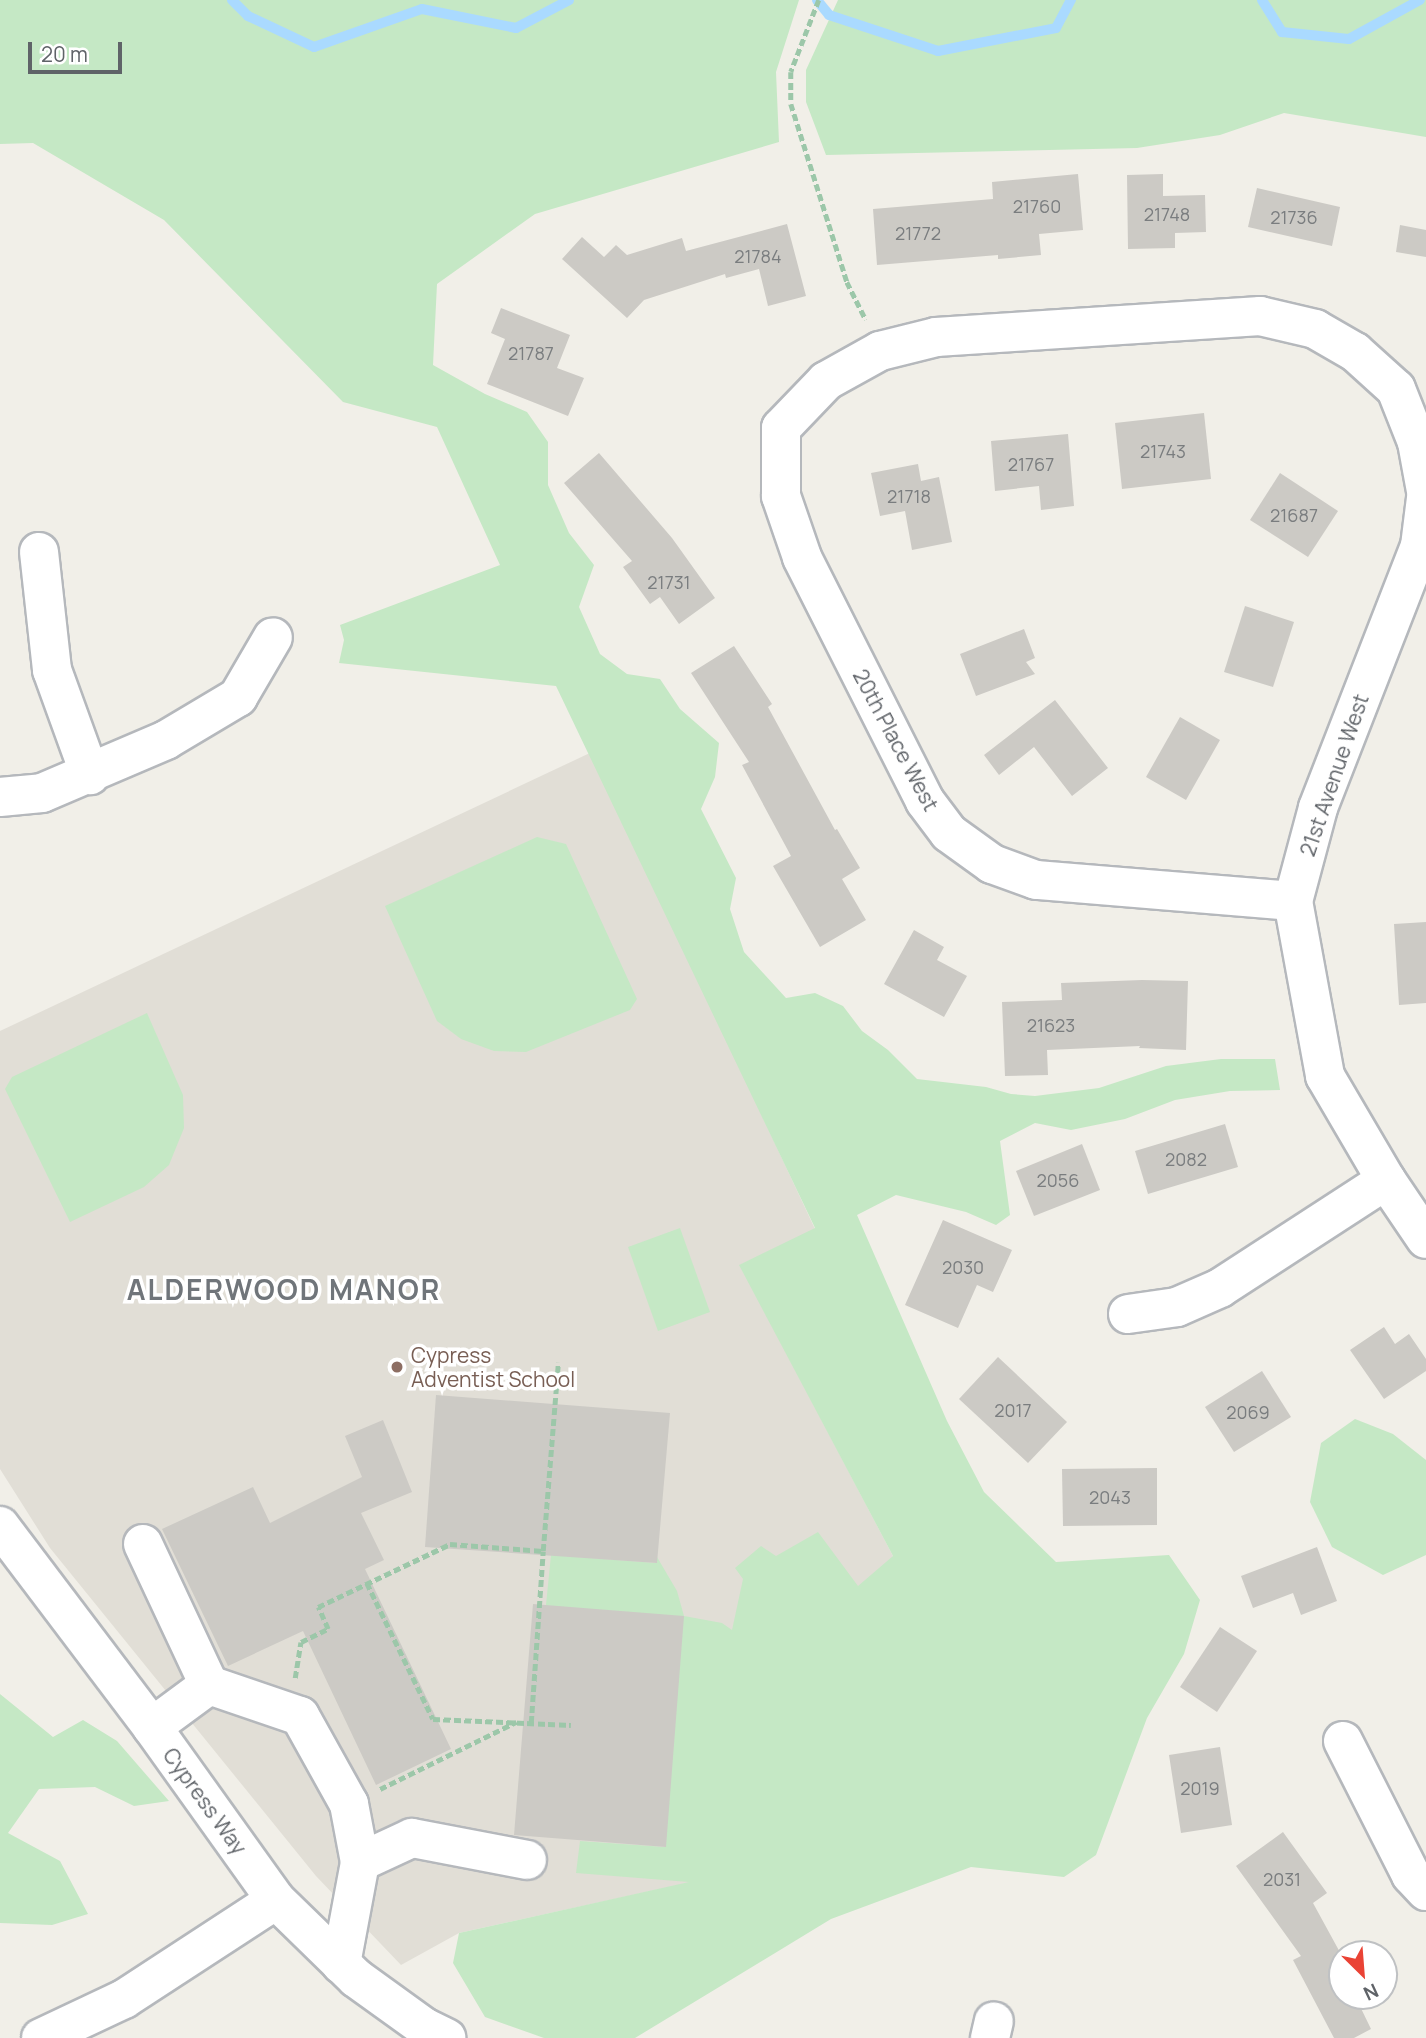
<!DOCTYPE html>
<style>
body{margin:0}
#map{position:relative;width:1426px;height:2038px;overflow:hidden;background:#f1efe8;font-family:Manrope,sans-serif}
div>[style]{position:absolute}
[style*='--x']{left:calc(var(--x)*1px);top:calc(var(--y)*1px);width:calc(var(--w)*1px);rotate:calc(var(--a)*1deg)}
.education>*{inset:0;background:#e1ded6}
.green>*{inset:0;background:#c5e8c5}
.stream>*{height:10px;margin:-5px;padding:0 5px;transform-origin:5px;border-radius:5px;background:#aadaff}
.building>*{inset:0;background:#cccac5}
.path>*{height:4.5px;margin-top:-2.25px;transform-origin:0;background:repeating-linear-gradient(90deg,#9cc7a9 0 7px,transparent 0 10.5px)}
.roads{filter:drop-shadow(2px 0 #b5b8bc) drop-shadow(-2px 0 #b5b8bc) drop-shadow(0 2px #b5b8bc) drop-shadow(0 -2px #b5b8bc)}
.minor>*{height:38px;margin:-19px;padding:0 19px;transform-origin:19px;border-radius:19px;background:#fff}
.dots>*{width:19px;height:19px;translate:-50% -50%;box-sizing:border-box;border:4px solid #fff;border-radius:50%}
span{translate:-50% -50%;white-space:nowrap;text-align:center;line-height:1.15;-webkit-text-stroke:7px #fff;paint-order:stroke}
.number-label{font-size:18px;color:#7a7d7f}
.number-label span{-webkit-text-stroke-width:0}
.street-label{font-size:21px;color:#5f6368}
.education-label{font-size:21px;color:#785e54}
.left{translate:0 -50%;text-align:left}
.district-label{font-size:28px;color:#70757a;font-weight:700;letter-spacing:2px}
.north{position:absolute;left:1328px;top:1940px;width:70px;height:70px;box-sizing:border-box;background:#fff;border:2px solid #bfc1c3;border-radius:50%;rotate:155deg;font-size:19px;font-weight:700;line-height:28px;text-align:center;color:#5f6368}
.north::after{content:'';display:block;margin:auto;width:24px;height:32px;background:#ea4335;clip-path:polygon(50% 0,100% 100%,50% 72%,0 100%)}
.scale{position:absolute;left:28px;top:42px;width:94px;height:32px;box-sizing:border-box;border:4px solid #5f6368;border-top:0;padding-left:9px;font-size:21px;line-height:24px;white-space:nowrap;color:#5f6368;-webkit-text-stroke:5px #fff;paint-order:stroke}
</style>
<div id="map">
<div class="education">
<i style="clip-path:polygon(592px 752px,815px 1229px,740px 1265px,893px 1556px,692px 1882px,459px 1933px,401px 1965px,316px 1876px,50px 1548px,0 1469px,0 1031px)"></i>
</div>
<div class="green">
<i style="clip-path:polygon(0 0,799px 0,776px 72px,779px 142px,535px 214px,437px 284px,433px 365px,485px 394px,527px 412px,548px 442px,548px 485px,569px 533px,594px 565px,579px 607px,600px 654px,627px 674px,660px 679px,680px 709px,719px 743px,715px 777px,701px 809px,736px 878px,730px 909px,744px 952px,786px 998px,815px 993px,843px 1006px,862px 1031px,888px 1050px,917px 1079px,986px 1087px,1011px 1094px,1035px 1096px,1099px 1088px,1166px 1066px,1221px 1059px,1275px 1059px,1280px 1090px,1230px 1091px,1175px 1100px,1125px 1119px,1071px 1130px,1035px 1123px,1000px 1141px,1010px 1215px,996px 1225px,966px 1212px,896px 1195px,857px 1215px,947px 1421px,984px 1492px,1056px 1562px,1169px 1555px,1200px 1600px,1184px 1654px,1147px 1718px,1096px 1855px,1064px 1877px,971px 1867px,831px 1919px,635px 2038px,544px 2038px,485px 2017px,453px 1963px,459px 1933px,689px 1882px,576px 1873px,580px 1841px,665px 1847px,546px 1605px,551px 1555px,656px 1563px,657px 1557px,677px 1591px,684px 1616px,722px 1623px,732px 1630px,743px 1579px,735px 1568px,761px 1546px,776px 1556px,818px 1532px,858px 1586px,893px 1556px,739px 1265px,815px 1228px,556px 686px,339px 663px,344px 640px,340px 625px,500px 565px,437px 427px,343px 402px,164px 220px,33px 143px,0 144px)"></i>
<i style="clip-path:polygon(838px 0,1426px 0,1426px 137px,1284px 113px,1220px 135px,1137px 148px,826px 155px,806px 102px,806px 70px)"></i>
<i style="clip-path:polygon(537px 837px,566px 844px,637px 999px,630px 1010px,526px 1052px,494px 1051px,461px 1039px,437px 1021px,385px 906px)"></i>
<i style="clip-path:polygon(147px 1013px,183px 1095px,184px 1128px,169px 1165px,144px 1187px,70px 1222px,5px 1089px,12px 1077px)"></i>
<i style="clip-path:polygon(680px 1228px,710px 1312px,658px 1331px,628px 1247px)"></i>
<i style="clip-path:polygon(1355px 1419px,1393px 1434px,1426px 1460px,1426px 1555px,1383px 1575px,1332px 1547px,1310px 1502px,1321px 1443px)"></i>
<i style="clip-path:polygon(0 1694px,53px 1737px,83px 1720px,117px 1741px,169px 1801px,134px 1806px,95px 1787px,39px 1789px,8px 1833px,60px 1861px,88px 1914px,52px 1925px,0 1923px)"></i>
</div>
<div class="stream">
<i style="--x:232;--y:0;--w:23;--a:45"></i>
<i style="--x:248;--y:16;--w:73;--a:25.2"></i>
<i style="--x:314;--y:47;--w:114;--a:-19.4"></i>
<i style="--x:422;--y:9;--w:96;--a:11.4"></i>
<i style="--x:516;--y:28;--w:60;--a:-27.8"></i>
<i style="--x:817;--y:0;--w:19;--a:51"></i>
<i style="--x:829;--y:15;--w:115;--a:18.3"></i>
<i style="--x:938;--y:51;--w:120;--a:-11"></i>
<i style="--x:1056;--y:28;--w:32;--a:-62"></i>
<i style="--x:1262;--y:0;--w:38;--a:58"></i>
<i style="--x:1282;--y:32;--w:67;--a:6"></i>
<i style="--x:1349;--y:39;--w:81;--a:-28.8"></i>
</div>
<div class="building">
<i style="clip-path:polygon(1078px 174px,1083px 230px,1039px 234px,1041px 255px,998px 259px,998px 255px,877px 265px,873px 209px,993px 199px,992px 182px)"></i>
<i style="clip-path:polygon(1163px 174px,1163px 196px,1205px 195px,1206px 232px,1175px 233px,1175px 248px,1128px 249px,1127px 175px)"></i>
<i style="clip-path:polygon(1257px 188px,1340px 207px,1332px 246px,1248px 227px)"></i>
<i style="clip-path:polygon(787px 224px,806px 296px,768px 306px,759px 269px,726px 278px,725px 274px,644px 300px,627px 318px,562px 259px,582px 237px,604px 257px,616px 245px,627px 255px,682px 238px,686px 251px)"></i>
<i style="clip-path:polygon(1400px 225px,1426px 230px,1426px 257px,1396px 252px)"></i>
<i style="clip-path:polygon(501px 308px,570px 335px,557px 368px,584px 378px,568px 416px,487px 384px,505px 339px,491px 333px)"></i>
<i style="clip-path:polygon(1204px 413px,1211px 479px,1122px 489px,1115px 423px)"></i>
<i style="clip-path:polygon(1068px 434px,1074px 506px,1041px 510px,1039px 486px,995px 491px,991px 441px)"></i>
<i style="clip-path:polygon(599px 453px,672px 538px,715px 598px,679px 624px,660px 597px,650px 604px,623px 567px,632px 561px,564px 483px)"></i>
<i style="clip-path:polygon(918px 464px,921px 481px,939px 477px,952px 542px,912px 550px,905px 511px,880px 516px,871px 473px)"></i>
<i style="clip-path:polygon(1280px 473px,1338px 511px,1308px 557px,1250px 520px)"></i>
<i style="clip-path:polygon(1245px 606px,1294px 622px,1273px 687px,1224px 672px)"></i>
<i style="clip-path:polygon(1024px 629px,1035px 658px,1026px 662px,1035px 674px,976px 696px,960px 654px)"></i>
<i style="clip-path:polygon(734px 646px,772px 704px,768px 707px,835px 830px,837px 829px,860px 868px,842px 879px,866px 920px,820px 947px,773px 866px,791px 856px,742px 765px,749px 762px,691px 673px)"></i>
<i style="clip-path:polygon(1055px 700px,1108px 768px,1072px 796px,1034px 747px,999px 775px,984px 755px)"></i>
<i style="clip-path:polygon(1180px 717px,1220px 740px,1186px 800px,1146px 777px)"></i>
<i style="clip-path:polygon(1426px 922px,1426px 1003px,1399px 1005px,1394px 924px)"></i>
<i style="clip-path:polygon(914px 930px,944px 947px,937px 960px,967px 976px,944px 1017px,884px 984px)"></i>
<i style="clip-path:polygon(1142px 980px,1188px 981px,1186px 1050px,1139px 1048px,1140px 1046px,1047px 1050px,1048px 1075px,1005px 1076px,1002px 1002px,1062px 1000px,1061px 983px)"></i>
<i style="clip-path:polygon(1225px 1124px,1238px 1167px,1148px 1194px,1135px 1151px)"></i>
<i style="clip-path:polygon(1082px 1144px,1100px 1190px,1034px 1216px,1016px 1171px)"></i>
<i style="clip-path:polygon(943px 1220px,1012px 1250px,993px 1292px,977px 1285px,958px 1328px,905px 1305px)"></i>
<i style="clip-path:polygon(1384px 1327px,1395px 1344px,1409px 1334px,1426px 1359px,1426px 1371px,1384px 1399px,1350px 1350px)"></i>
<i style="clip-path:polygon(998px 1357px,1067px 1422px,1028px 1463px,959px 1399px)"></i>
<i style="clip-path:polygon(1262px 1371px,1291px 1417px,1234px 1452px,1205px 1407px)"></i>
<i style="clip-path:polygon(436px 1395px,670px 1413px,657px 1563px,425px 1547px)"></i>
<i style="clip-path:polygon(383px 1420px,412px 1492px,361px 1513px,384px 1560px,365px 1569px,451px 1749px,376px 1785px,303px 1631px,228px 1666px,162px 1529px,253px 1487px,270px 1523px,362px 1477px,345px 1436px)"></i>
<i style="clip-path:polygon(1157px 1468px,1157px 1525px,1063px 1526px,1062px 1469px)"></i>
<i style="clip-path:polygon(1317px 1547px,1337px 1601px,1301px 1615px,1293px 1593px,1253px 1608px,1241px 1576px)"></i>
<i style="clip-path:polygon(533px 1604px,684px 1616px,666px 1847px,514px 1835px)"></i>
<i style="clip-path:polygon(1220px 1627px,1257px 1651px,1217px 1712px,1180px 1687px)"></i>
<i style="clip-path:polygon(1220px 1747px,1232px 1825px,1181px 1833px,1169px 1755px)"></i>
<i style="clip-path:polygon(1283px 1832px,1327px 1893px,1313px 1903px,1342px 1956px,1342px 1996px,1355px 1996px,1371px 2029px,1354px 2038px,1334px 2038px,1293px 1960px,1301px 1956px,1236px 1866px)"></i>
</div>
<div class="path">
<i style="--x:819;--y:0;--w:77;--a:111.3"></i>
<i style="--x:791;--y:72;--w:32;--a:90"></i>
<i style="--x:791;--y:104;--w:187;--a:72.5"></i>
<i style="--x:847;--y:282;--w:42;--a:63.4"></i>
<i style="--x:367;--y:1583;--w:151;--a:64.1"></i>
<i style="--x:433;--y:1719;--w:138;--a:2.5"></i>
<i style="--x:295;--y:1678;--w:36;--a:-81"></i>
<i style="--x:301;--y:1642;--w:30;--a:-26"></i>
<i style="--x:328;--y:1629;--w:24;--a:-114"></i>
<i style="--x:318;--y:1607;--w:146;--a:-25.5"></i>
<i style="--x:450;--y:1544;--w:93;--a:4.3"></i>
<i style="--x:543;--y:1551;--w:189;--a:-85.4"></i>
<i style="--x:531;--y:1723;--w:172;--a:-86"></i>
<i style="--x:380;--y:1789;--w:152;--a:-26.2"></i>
</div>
<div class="roads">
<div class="minor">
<i style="--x:1426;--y:498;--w:48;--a:97.1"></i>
<i style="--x:1420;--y:546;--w:281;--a:111.3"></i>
<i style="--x:1318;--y:808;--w:96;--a:105"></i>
<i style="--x:1293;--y:901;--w:178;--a:79.6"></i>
<i style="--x:1325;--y:1076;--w:121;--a:59.6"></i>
<i style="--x:1386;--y:1180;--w:71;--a:55.9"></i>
<i style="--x:39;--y:552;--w:119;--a:83.7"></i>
<i style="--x:52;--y:670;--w:112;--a:70.1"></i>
<i style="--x:0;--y:797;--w:42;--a:-5.4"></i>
<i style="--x:42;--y:793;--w:135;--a:-23.1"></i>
<i style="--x:166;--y:740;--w:84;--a:-30.8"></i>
<i style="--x:238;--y:697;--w:69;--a:-59.7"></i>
<i style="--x:1293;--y:901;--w:258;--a:-175.3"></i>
<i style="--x:1036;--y:880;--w:47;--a:-160"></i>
<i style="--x:992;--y:864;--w:53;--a:-144.2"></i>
<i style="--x:949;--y:833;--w:40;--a:-127"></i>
<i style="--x:925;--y:801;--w:273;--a:-116.8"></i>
<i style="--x:802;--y:557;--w:65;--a:-109"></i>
<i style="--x:781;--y:496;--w:68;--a:-90"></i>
<i style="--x:781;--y:428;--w:65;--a:-46.2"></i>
<i style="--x:826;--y:381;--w:62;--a:-29.1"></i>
<i style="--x:880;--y:351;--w:58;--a:-14"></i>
<i style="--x:936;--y:337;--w:325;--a:-3.7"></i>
<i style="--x:1260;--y:316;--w:57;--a:13.3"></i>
<i style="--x:1315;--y:329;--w:46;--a:29.9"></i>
<i style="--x:1355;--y:352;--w:55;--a:42.1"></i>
<i style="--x:1396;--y:389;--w:57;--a:68.4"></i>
<i style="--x:1417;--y:442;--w:50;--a:79.6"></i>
<i style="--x:1128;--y:1314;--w:49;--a:-8.1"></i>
<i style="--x:1177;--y:1307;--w:47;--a:-23.8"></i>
<i style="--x:1220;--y:1288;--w:198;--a:-33"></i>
<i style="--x:0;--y:1526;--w:252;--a:52.9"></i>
<i style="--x:152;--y:1727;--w:213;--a:54.4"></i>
<i style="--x:276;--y:1900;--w:112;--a:44.3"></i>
<i style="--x:356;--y:1978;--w:84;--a:35.8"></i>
<i style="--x:424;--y:2027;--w:25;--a:26"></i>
<i style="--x:143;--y:1544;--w:156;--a:64.9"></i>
<i style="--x:152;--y:1727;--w:71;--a:-36.4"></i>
<i style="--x:209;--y:1685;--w:96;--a:18.8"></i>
<i style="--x:300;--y:1716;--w:101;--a:60.9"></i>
<i style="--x:349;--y:1804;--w:59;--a:79.3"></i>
<i style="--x:1343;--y:1741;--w:150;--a:63.1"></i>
<i style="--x:1411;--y:1875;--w:22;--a:47"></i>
<i style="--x:341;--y:1964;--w:104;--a:-79.4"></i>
<i style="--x:360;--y:1862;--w:57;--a:-24.8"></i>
<i style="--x:412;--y:1838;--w:117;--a:10.8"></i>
<i style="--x:41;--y:2038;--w:92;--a:-25.2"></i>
<i style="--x:124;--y:1999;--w:181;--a:-33.1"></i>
<i style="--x:990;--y:2038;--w:17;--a:-77"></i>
</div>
</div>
<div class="dots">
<i style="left:397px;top:1367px;background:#8d6e63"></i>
</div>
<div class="number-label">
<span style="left:1037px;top:206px">21760</span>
<span style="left:1167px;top:214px">21748</span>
<span style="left:1294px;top:217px">21736</span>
<span style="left:918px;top:233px">21772</span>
<span style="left:758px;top:256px">21784</span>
<span style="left:531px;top:353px">21787</span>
<span style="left:1163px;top:451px">21743</span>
<span style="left:1031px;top:464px">21767</span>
<span style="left:909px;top:496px">21718</span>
<span style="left:1294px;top:515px">21687</span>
<span style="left:669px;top:582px">21731</span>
<span style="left:1051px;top:1025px">21623</span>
<span style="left:1186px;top:1159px">2082</span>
<span style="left:1058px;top:1180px">2056</span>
<span style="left:963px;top:1267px">2030</span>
<span style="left:1013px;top:1410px">2017</span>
<span style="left:1248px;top:1412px">2069</span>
<span style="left:1110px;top:1497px">2043</span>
<span style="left:1200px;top:1788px">2019</span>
<span style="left:1282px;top:1879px">2031</span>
</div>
<div class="street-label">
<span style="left:896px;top:740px;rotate:62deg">20th Place West</span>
<span style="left:1334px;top:775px;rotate:-71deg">21st Avenue West</span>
<span style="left:205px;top:1801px;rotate:54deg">Cypress Way</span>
</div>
<div class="education-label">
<span class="left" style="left:411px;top:1367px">Cypress<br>Adventist School</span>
</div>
<div class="district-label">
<span style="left:284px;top:1289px">ALDERWOOD MANOR</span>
</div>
<div class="north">N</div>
<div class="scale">20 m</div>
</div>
